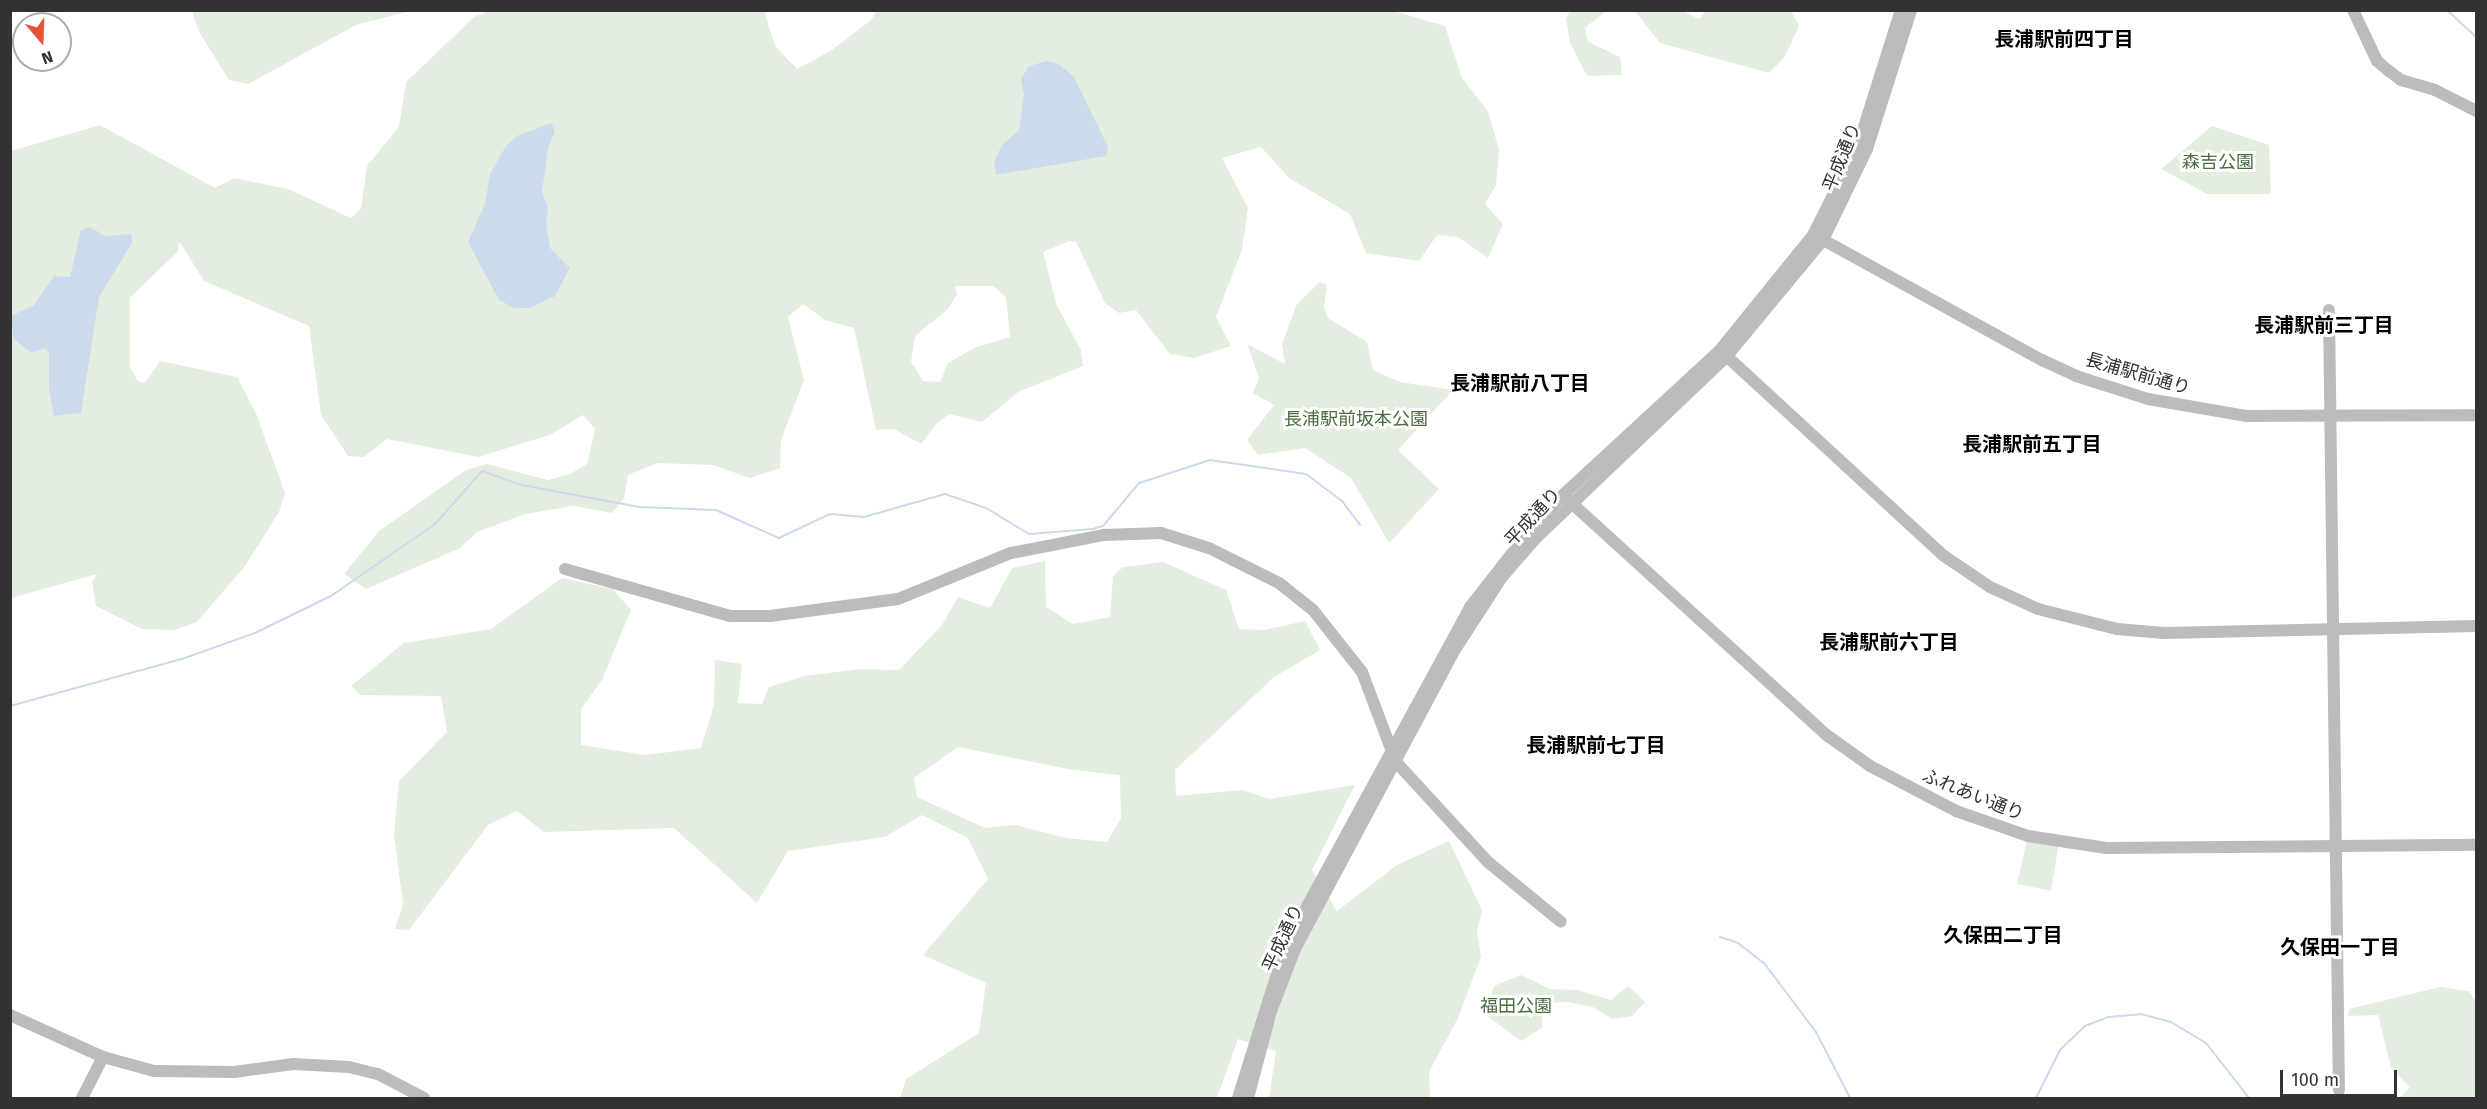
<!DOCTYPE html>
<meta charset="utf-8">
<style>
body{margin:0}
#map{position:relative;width:2487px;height:1109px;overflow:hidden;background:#fff;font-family:"Fira Sans","Noto Sans JP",sans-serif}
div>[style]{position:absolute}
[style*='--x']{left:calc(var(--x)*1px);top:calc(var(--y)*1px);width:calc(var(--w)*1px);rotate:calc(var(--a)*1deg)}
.green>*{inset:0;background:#e4eee0}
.water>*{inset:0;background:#cdd9ed}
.stream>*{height:2px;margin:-1px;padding:0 1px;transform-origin:1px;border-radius:1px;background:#cdd9ed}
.secondary>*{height:12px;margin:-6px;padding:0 6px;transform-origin:6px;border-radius:6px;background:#bcbcbc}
span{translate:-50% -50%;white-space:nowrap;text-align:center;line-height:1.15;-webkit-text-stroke:6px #fff;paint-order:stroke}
.street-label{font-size:18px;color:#323232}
.park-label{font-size:18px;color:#4a6d3f}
.neighbourhood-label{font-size:20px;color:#000;font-weight:700}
.frame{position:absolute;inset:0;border:12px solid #323232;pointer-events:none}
.north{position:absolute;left:12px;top:12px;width:60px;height:60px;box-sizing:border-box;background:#fff;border:2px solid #adadad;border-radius:50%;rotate:161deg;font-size:16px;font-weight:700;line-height:24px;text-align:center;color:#323232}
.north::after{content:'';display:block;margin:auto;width:21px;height:27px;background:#e35439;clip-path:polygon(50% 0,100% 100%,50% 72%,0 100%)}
.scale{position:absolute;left:2280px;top:1070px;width:117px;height:27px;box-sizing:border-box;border:3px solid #323232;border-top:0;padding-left:8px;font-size:18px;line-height:21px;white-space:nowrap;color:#323232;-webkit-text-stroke:4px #fff;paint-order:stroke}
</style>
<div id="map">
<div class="green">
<i style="clip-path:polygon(evenodd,491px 10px,764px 11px,775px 46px,797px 69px,832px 50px,871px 20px,877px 11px,1393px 11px,1445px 26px,1462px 78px,1488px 111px,1499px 150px,1496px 185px,1485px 204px,1503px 224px,1488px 258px,1458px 237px,1437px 235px,1419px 261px,1366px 253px,1350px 214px,1289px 178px,1261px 147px,1222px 158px,1248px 208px,1242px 250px,1216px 317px,1231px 346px,1194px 358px,1170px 354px,1136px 310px,1119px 313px,1105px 303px,1076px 242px,1069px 241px,1043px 252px,1057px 306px,1081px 350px,1083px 366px,1018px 392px,982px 422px,949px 414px,936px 424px,921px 444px,894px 429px,876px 430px,854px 328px,825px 320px,803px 304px,788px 317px,804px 380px,781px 440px,780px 468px,750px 478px,713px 465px,657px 463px,628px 475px,624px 498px,612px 513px,574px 506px,525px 514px,477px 532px,460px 548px,366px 589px,344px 574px,379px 531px,466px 470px,487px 464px,548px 480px,570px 474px,587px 464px,595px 429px,583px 415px,550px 435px,478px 457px,387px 439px,364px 457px,348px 456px,321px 415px,309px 326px,204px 281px,179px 241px,178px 251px,130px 298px,130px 367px,138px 381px,145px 383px,160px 361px,237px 377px,256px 413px,285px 493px,279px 512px,245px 566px,197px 622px,174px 630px,142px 629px,96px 606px,92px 582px,97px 574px,11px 598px,11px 151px,100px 125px,215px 188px,234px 178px,288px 189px,351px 218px,361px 208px,367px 166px,399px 127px,406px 82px,474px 17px,491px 10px,955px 286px,993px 286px,1006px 297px,1010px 337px,974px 348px,948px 363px,940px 382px,923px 381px,911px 362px,915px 336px,948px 309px,957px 294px,955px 286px)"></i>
<i style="clip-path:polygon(192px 11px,192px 10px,410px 11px,356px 25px,248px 84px,229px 80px,199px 32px)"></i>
<i style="clip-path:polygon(1570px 11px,1606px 11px,1585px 28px,1588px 42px,1620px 57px,1622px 75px,1587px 76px,1570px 43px,1566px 19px)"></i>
<i style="clip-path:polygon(1635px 11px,1683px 11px,1699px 19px,1706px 11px,1791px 11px,1799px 26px,1784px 58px,1769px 73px,1660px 43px)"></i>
<i style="clip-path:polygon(2212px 126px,2269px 145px,2271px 194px,2207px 194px,2161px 169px)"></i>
<i style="clip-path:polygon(1320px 282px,1327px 285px,1324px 307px,1328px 318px,1367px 342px,1373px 370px,1400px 382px,1453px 390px,1398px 450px,1439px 489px,1389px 543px,1351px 478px,1305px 448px,1258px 455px,1247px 440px,1274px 405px,1253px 393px,1259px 378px,1247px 344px,1285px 364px,1282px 344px,1297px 304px)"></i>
<i style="clip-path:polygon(evenodd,1045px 561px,1046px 607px,1073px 624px,1110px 617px,1113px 576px,1123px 567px,1163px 562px,1226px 590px,1239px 629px,1264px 630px,1305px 621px,1320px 650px,1274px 677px,1175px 770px,1176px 796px,1243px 790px,1269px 799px,1355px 785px,1312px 870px,1337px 911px,1397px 865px,1449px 841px,1482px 910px,1477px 932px,1481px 957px,1458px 1018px,1429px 1072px,1430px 1098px,1269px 1098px,1276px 1051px,1238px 1039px,1217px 1098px,900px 1098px,906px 1079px,979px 1033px,986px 983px,923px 955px,988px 879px,968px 838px,922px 815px,885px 837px,788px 851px,757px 903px,674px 828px,544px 832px,517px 811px,488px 825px,409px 930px,395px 929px,403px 904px,394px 834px,399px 781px,447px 732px,441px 696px,361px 695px,351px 686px,404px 643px,491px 629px,562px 578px,613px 589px,631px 610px,602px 680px,581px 709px,581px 745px,645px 755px,701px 748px,714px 705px,715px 660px,742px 664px,738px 703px,762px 704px,769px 687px,804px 676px,860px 669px,899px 670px,942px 625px,958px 597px,990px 608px,1012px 568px,1045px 561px,958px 747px,1073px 770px,1120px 775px,1121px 818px,1107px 842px,1066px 838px,1015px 825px,985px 828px,917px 797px,914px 778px,958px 747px)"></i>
<i style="clip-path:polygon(2028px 836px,2059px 842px,2051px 891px,2017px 884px)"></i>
<i style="clip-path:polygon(1521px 975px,1550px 989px,1577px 990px,1611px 1000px,1628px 986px,1645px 1002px,1632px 1016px,1612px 1019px,1593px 1007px,1568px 1002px,1548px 1003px,1542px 1015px,1542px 1028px,1521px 1041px,1486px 1015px,1494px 986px)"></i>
<i style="clip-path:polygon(2440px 987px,2469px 991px,2476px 1002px,2476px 1098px,2399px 1098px,2410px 1087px,2391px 1068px,2378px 1015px,2348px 1016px,2349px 1009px)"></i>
</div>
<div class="water">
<i style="clip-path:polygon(1047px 61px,1060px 65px,1074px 77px,1108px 147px,1106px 156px,996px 175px,994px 162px,1002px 145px,1019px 130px,1024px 95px,1021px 79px,1029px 66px)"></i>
<i style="clip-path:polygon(551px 123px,555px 131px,548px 148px,542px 192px,548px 208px,546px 222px,550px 248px,570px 268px,555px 296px,530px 308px,514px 308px,499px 300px,468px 242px,485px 204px,490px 174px,506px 146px,517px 136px)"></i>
<i style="clip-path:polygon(90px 227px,105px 236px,131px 234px,132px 243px,99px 297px,81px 413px,54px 416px,49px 389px,49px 353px,45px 348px,31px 353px,14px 339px,11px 316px,34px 305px,54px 276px,70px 277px,81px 230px)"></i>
</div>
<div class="stream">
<i style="--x:2447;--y:10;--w:40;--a:43"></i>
<i style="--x:10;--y:706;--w:178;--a:-15.3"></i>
<i style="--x:182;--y:659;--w:77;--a:-19.6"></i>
<i style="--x:255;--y:633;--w:85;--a:-26"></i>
<i style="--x:331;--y:596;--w:126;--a:-34.7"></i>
<i style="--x:435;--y:524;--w:71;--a:-48.4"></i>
<i style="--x:482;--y:471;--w:37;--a:20"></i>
<i style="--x:517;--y:484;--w:124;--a:10.7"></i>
<i style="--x:639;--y:507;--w:77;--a:2.2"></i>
<i style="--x:716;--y:510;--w:69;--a:24"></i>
<i style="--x:779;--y:538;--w:56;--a:-25.2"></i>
<i style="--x:830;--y:514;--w:34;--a:5"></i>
<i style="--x:864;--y:517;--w:84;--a:-15.9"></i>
<i style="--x:945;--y:494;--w:43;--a:18.9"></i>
<i style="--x:986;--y:508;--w:50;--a:31.2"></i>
<i style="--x:1029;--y:534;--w:64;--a:-4.5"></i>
<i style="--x:1093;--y:529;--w:10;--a:-17"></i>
<i style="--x:1103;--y:526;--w:56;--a:-50.1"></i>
<i style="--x:1139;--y:483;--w:75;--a:-17.9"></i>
<i style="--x:1210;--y:460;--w:97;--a:8.3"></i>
<i style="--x:1306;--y:474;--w:45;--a:36.9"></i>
<i style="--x:1342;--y:501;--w:30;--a:53"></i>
<i style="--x:1720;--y:937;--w:19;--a:18"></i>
<i style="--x:1738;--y:943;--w:33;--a:38"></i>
<i style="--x:1764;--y:963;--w:86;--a:53"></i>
<i style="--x:1816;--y:1032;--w:74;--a:62.7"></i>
<i style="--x:2036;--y:1098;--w:54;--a:-63.4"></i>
<i style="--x:2060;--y:1050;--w:35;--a:-44"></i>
<i style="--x:2085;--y:1026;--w:26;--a:-21"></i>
<i style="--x:2109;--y:1017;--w:32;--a:-5"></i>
<i style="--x:2141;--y:1014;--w:31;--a:15"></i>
<i style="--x:2171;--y:1022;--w:41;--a:31"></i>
<i style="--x:2206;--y:1043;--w:70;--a:52"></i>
</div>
<div class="secondary">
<i style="--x:2353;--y:10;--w:56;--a:64.8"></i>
<i style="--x:2377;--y:61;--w:16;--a:40"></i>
<i style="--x:2389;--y:71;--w:15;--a:37"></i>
<i style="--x:2401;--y:80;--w:35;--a:16"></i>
<i style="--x:2435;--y:90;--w:46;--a:27.1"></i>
<i style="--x:1816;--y:236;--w:258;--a:28.8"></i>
<i style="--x:2042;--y:360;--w:38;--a:25"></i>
<i style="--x:2076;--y:376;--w:76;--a:17.7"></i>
<i style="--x:2148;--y:399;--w:99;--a:9.8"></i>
<i style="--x:2246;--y:416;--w:230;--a:-0.2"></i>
<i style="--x:2329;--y:310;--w:780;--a:89.27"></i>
<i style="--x:1721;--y:351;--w:303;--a:42.6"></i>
<i style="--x:1944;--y:556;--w:55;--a:34"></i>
<i style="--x:1990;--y:587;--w:53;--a:24.6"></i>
<i style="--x:2038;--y:609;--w:81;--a:14.2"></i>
<i style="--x:2117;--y:629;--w:47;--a:4.9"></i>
<i style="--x:2164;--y:633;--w:312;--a:-1.3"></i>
<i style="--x:1566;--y:498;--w:354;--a:42.3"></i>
<i style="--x:1828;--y:736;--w:52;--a:35.5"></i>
<i style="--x:1870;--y:766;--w:97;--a:27.6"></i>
<i style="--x:1956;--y:811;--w:76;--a:19.1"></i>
<i style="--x:2028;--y:836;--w:79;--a:8.7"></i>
<i style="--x:2106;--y:848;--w:370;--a:-0.5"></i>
<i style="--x:565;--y:569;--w:172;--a:15.9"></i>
<i style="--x:730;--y:616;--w:40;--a:0"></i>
<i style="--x:770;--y:616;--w:129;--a:-7.6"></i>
<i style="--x:898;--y:599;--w:122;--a:-22.2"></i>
<i style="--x:1011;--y:553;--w:95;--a:-11"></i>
<i style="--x:1104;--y:535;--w:57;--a:-2"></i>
<i style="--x:1161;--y:533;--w:50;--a:17.4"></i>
<i style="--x:1209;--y:548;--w:78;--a:26.6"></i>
<i style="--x:1279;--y:583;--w:43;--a:38.5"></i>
<i style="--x:1313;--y:610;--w:79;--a:51.7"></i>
<i style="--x:1362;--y:672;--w:96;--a:69.3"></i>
<i style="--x:1396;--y:762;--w:136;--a:47.4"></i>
<i style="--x:1488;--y:862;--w:94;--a:39.4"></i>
<i style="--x:10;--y:1015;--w:102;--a:24.3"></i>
<i style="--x:103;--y:1057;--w:53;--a:15.4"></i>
<i style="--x:154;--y:1071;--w:80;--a:0.7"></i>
<i style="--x:234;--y:1072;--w:60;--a:-7.7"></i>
<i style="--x:293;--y:1064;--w:56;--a:3.1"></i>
<i style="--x:349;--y:1067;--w:30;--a:14"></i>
<i style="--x:378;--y:1074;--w:52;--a:27.6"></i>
<i style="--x:82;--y:1098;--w:46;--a:-62.9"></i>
<i style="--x:1238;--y:1098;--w:160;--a:-72.6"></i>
<i style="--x:1286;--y:945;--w:385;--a:-61.4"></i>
<i style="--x:1470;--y:607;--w:94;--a:-51.9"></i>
<i style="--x:1528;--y:533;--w:52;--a:-47.4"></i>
<i style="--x:1563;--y:495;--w:214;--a:-42.7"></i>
<i style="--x:1720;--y:350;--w:148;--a:-51"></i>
<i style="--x:1813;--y:235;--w:100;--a:-63.2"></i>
<i style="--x:1858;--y:146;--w:143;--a:-72.5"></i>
<i style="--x:1248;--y:1098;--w:90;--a:-75.2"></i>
<i style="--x:1271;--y:1011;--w:66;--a:-68.8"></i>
<i style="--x:1295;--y:949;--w:341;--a:-61.9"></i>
<i style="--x:1456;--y:648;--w:85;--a:-57.1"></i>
<i style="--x:1502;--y:577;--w:50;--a:-49"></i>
<i style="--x:1535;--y:539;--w:265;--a:-43.6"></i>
<i style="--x:1727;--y:356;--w:151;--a:-50.4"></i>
<i style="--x:1823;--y:240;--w:101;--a:-64.2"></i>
<i style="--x:1867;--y:149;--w:146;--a:-72.4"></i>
</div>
<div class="street-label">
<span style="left:1842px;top:157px;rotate:-68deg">平成通り</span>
<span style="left:2138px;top:374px;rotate:16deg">長浦駅前通り</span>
<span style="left:1533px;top:517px;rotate:-47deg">平成通り</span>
<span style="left:1973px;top:795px;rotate:22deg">ふれあい通り</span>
<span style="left:1283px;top:938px;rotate:-65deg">平成通り</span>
</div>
<div class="park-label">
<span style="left:2218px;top:162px">森吉公園</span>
<span style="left:1356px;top:419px">長浦駅前坂本公園</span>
<span style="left:1516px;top:1006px">福田公園</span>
</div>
<div class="neighbourhood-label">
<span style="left:2064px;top:39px">長浦駅前四丁目</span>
<span style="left:2324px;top:325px">長浦駅前三丁目</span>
<span style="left:1520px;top:383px">長浦駅前八丁目</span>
<span style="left:2032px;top:444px">長浦駅前五丁目</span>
<span style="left:1889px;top:642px">長浦駅前六丁目</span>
<span style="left:1596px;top:745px">長浦駅前七丁目</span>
<span style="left:2003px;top:935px">久保田二丁目</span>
<span style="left:2340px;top:947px">久保田一丁目</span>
</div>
<div class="frame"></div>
<div class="north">N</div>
<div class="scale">100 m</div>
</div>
